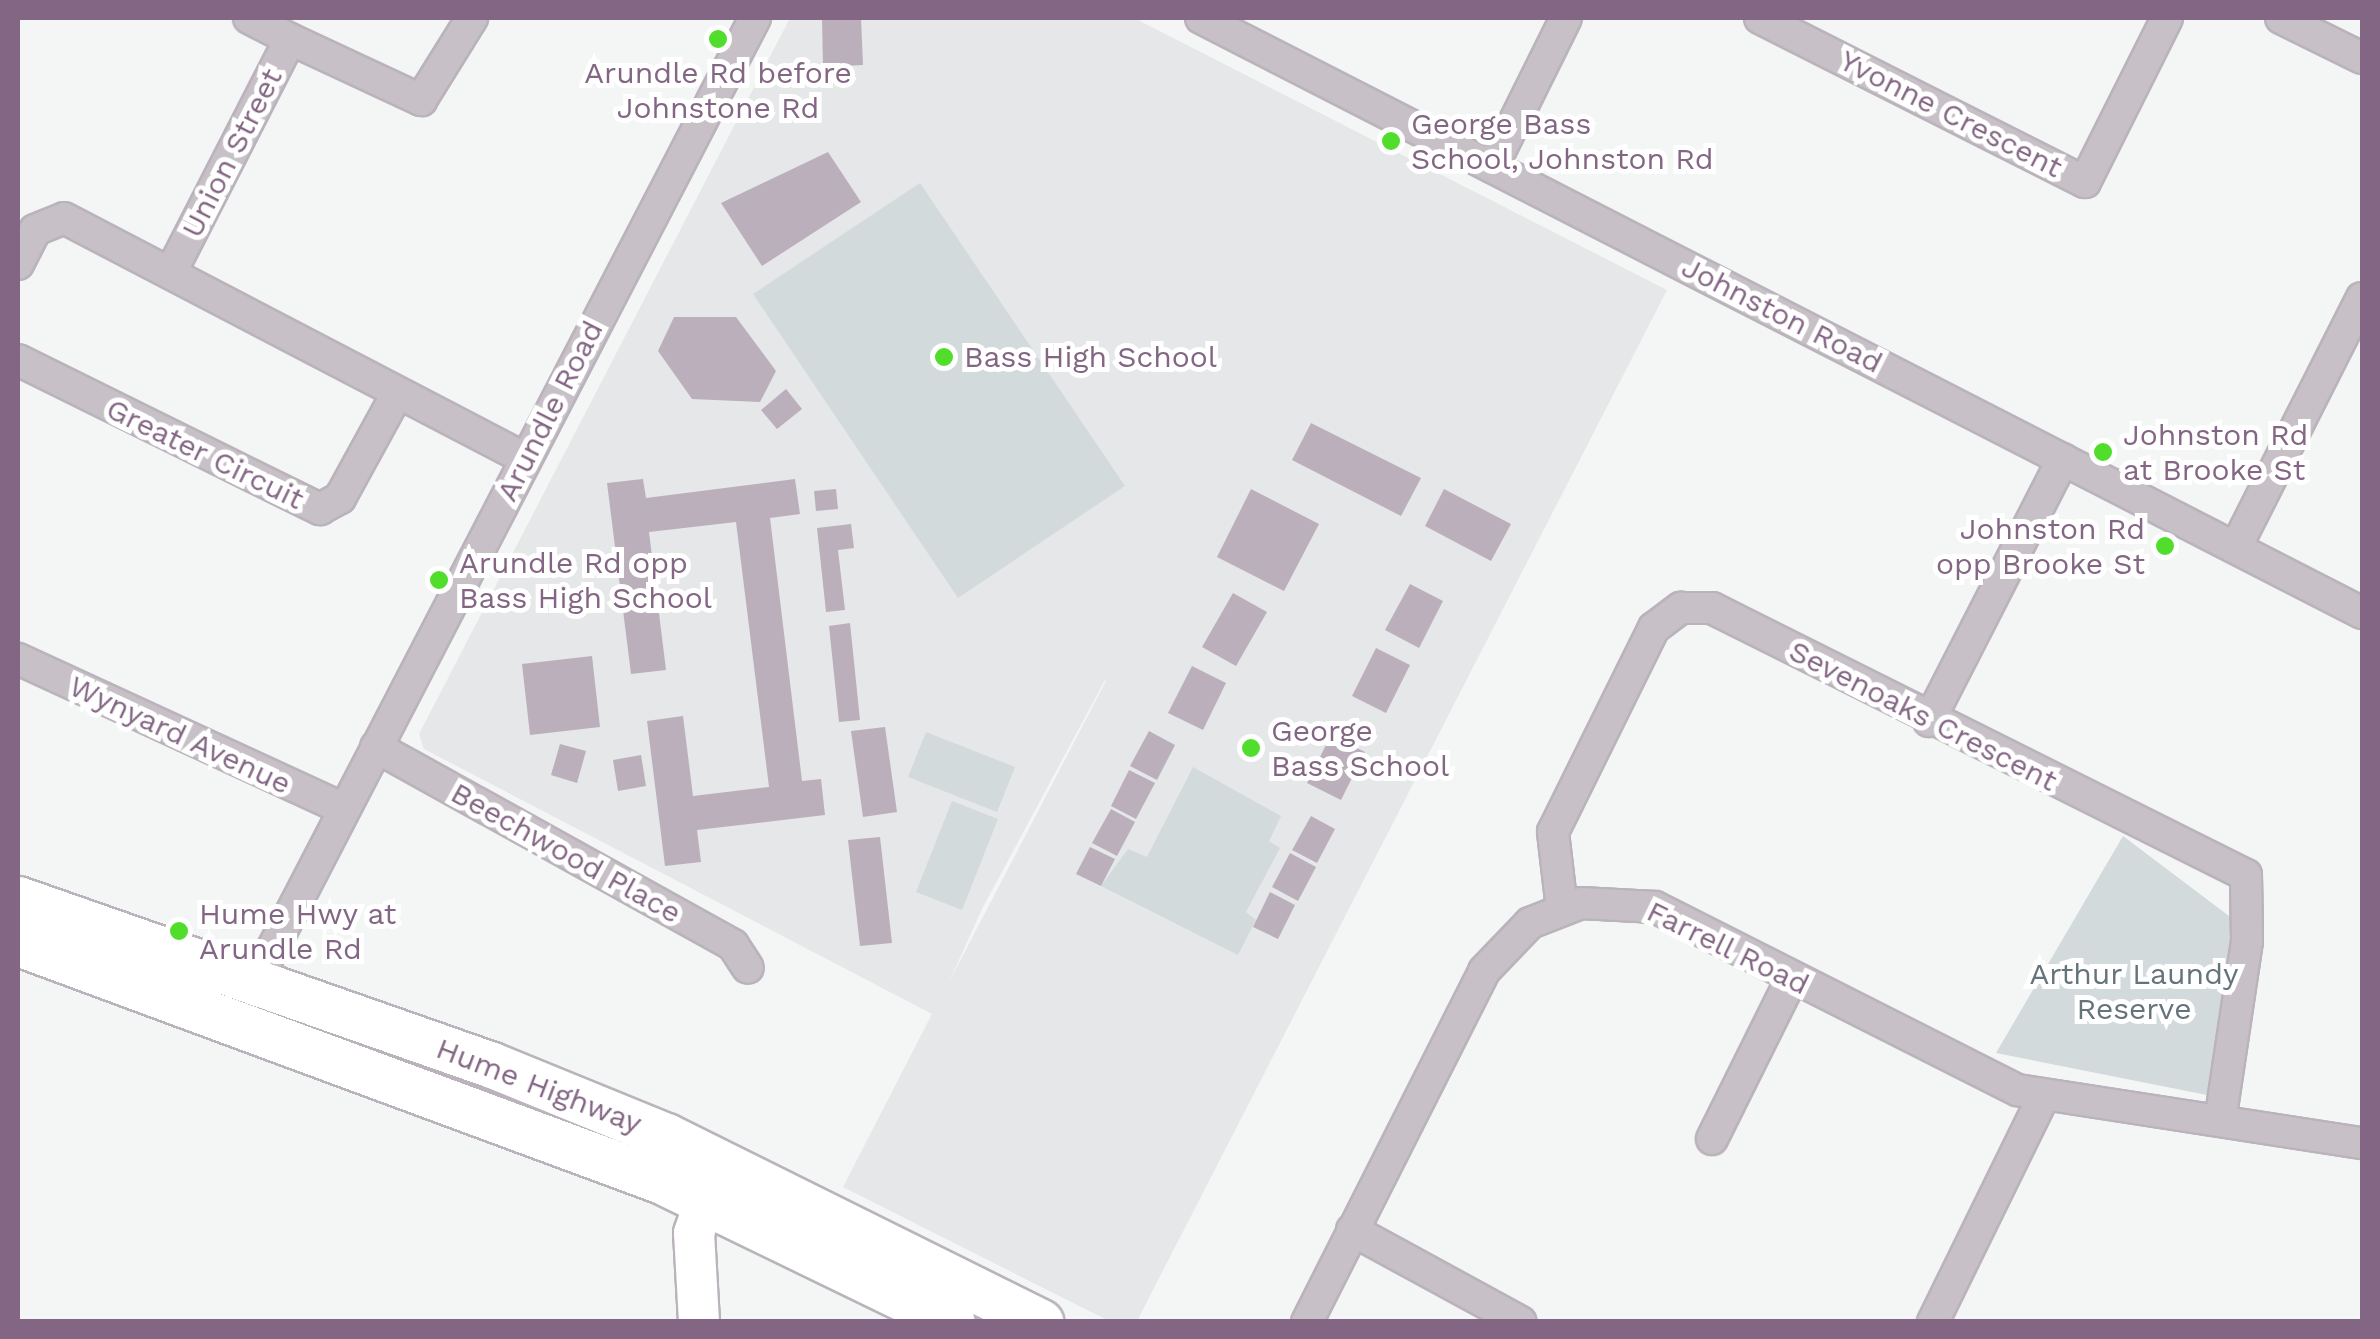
<!DOCTYPE html>
<style>
body{margin:0}
#map{position:relative;width:2380px;height:1339px;overflow:hidden;background:#f3f6f5;font-family:"Work Sans",sans-serif}
div>[style]{position:absolute}
[style*='--x']{left:calc(var(--x)*1px);top:calc(var(--y)*1px);width:calc(var(--w)*1px);rotate:calc(var(--a)*1deg)}
.built>*{inset:0;background:#e6e7e8}
.green>*{inset:0;background:#d2dadb}
.building>*{inset:0;background:#bbafbb}
.roads{filter:drop-shadow(2px 0 #bbb3bb) drop-shadow(-2px 0 #bbb3bb) drop-shadow(0 2px #bbb3bb) drop-shadow(0 -2px #bbb3bb)}
.minor>*{height:30px;margin:-15px;padding:0 15px;transform-origin:15px;border-radius:15px;background:#c7c0c7}
.major>*{height:40px;margin:-20px;padding:0 20px;transform-origin:20px;border-radius:20px;background:#fff}
.highway>*{height:45px;margin:-22.5px;padding:0 22.5px;transform-origin:22.5px;border-radius:22.5px;background:#fff}
.dots>*{width:28px;height:28px;translate:-50% -50%;box-sizing:border-box;border:5px solid #fff;border-radius:50%}
span{translate:-50% -50%;white-space:nowrap;text-align:center;line-height:1.15;-webkit-text-stroke:10px #fff;paint-order:stroke}
.poi-label{font-size:30px;color:#836683}
.left{translate:0 -50%;text-align:left}
.right{translate:-100% -50%;text-align:right}
.street-label{font-size:30px;color:#836683}
.park-label{font-size:30px;color:#65737b}
.frame{position:absolute;inset:0;border:20px solid #836683;pointer-events:none}
</style>
<div id="map">
<div class="built">
<i style="clip-path:polygon(evenodd,790px 18px,1134px 18px,1667px 290px,1137px 1321px,1109px 1321px,843px 1187px,932px 1014px,424px 749px,419px 734px,790px 18px,1105px 680px,1106px 681px,949px 982px,982px 909px,1105px 680px)"></i>
</div>
<div class="green">
<i style="clip-path:polygon(920px 183px,1125px 486px,958px 598px,753px 294px)"></i>
<i style="clip-path:polygon(926px 732px,1015px 767px,997px 812px,908px 777px)"></i>
<i style="clip-path:polygon(1193px 767px,1281px 816px,1269px 841px,1280px 848px,1246px 912px,1256px 920px,1238px 955px,1101px 886px,1128px 849px,1147px 857px)"></i>
<i style="clip-path:polygon(952px 801px,998px 819px,962px 910px,916px 892px)"></i>
<i style="clip-path:polygon(2123px 836px,2233px 919px,2207px 1095px,1996px 1053px)"></i>
</div>
<div class="building">
<i style="clip-path:polygon(822px 18px,861px 18px,863px 65px,823px 67px)"></i>
<i style="clip-path:polygon(828px 152px,861px 202px,762px 266px,721px 203px)"></i>
<i style="clip-path:polygon(674px 317px,736px 317px,776px 371px,760px 402px,692px 399px,658px 351px)"></i>
<i style="clip-path:polygon(786px 389px,802px 409px,777px 429px,761px 410px)"></i>
<i style="clip-path:polygon(1311px 423px,1421px 478px,1401px 516px,1292px 460px)"></i>
<i style="clip-path:polygon(643px 479px,646px 498px,795px 479px,800px 514px,770px 518px,802px 781px,821px 779px,825px 815px,697px 830px,701px 862px,665px 866px,647px 721px,683px 716px,693px 796px,769px 787px,736px 522px,649px 532px,666px 670px,631px 674px,607px 483px)"></i>
<i style="clip-path:polygon(836px 489px,838px 509px,816px 511px,814px 491px)"></i>
<i style="clip-path:polygon(1251px 489px,1319px 524px,1284px 591px,1217px 557px)"></i>
<i style="clip-path:polygon(1444px 489px,1511px 524px,1491px 561px,1425px 526px)"></i>
<i style="clip-path:polygon(851px 524px,854px 548px,838px 550px,845px 610px,826px 612px,817px 528px)"></i>
<i style="clip-path:polygon(1410px 584px,1443px 601px,1419px 648px,1385px 630px)"></i>
<i style="clip-path:polygon(1233px 593px,1267px 612px,1236px 666px,1202px 647px)"></i>
<i style="clip-path:polygon(850px 623px,860px 720px,839px 722px,829px 626px)"></i>
<i style="clip-path:polygon(1376px 648px,1410px 665px,1386px 713px,1352px 696px)"></i>
<i style="clip-path:polygon(592px 656px,600px 727px,530px 735px,522px 664px)"></i>
<i style="clip-path:polygon(1192px 666px,1226px 683px,1203px 730px,1168px 713px)"></i>
<i style="clip-path:polygon(885px 727px,897px 812px,863px 817px,851px 731px)"></i>
<i style="clip-path:polygon(1149px 731px,1175px 745px,1157px 780px,1130px 766px)"></i>
<i style="clip-path:polygon(1331px 735px,1365px 752px,1341px 800px,1307px 783px)"></i>
<i style="clip-path:polygon(560px 744px,586px 751px,577px 783px,551px 775px)"></i>
<i style="clip-path:polygon(641px 755px,646px 786px,618px 791px,613px 760px)"></i>
<i style="clip-path:polygon(1129px 770px,1155px 783px,1136px 819px,1111px 806px)"></i>
<i style="clip-path:polygon(1111px 809px,1135px 822px,1117px 856px,1092px 843px)"></i>
<i style="clip-path:polygon(1311px 816px,1335px 829px,1317px 863px,1292px 850px)"></i>
<i style="clip-path:polygon(880px 837px,892px 943px,860px 946px,848px 840px)"></i>
<i style="clip-path:polygon(1090px 847px,1115px 859px,1101px 886px,1076px 874px)"></i>
<i style="clip-path:polygon(1290px 853px,1316px 867px,1298px 901px,1272px 887px)"></i>
<i style="clip-path:polygon(1270px 892px,1295px 905px,1278px 939px,1253px 927px)"></i>
</div>
<div class="roads">
<div class="minor">
<i style="--x:249;--y:18;--w:46;--a:27.1"></i>
<i style="--x:1201;--y:18;--w:1305;--a:27.13"></i>
<i style="--x:1760;--y:18;--w:364;--a:26.8"></i>
<i style="--x:2085;--y:182;--w:183;--a:-63.4"></i>
<i style="--x:2281;--y:18;--w:90;--a:26.3"></i>
<i style="--x:1492;--y:167;--w:166;--a:-63.6"></i>
<i style="--x:18;--y:264;--w:38;--a:-63"></i>
<i style="--x:35;--y:230;--w:31;--a:-22"></i>
<i style="--x:64;--y:218;--w:521;--a:27.55"></i>
<i style="--x:172;--y:270;--w:259;--a:-62.9"></i>
<i style="--x:290;--y:39;--w:145;--a:25"></i>
<i style="--x:421;--y:100;--w:97;--a:-58.1"></i>
<i style="--x:18;--y:360;--w:337;--a:26.3"></i>
<i style="--x:320;--y:509;--w:23;--a:-29"></i>
<i style="--x:340;--y:498;--w:119;--a:-61.3"></i>
<i style="--x:2236;--y:547;--w:279;--a:-63.2"></i>
<i style="--x:18;--y:659;--w:359;--a:24.7"></i>
<i style="--x:1929;--y:721;--w:294;--a:-62.9"></i>
<i style="--x:376;--y:747;--w:408;--a:29"></i>
<i style="--x:733;--y:945;--w:27;--a:57"></i>
<i style="--x:1562;--y:909;--w:78;--a:-96.7"></i>
<i style="--x:1553;--y:832;--w:228;--a:-63.7"></i>
<i style="--x:1654;--y:628;--w:34;--a:-37"></i>
<i style="--x:1681;--y:608;--w:31;--a:0"></i>
<i style="--x:1712;--y:608;--w:597;--a:26.57"></i>
<i style="--x:2246;--y:875;--w:66;--a:89.1"></i>
<i style="--x:2247;--y:941;--w:182;--a:98.5"></i>
<i style="--x:248;--y:996;--w:1102;--a:-62.6"></i>
<i style="--x:1712;--y:1139;--w:180;--a:-63.6"></i>
<i style="--x:1352;--y:1230;--w:192;--a:28.6"></i>
<i style="--x:1307;--y:1322;--w:393;--a:-63.2"></i>
<i style="--x:1484;--y:971;--w:66;--a:-46.2"></i>
<i style="--x:1530;--y:923;--w:55;--a:-21.4"></i>
<i style="--x:1581;--y:903;--w:74;--a:3.1"></i>
<i style="--x:1655;--y:907;--w:407;--a:26.8"></i>
<i style="--x:2018;--y:1090;--w:348;--a:8.8"></i>
<i style="--x:1933;--y:1322;--w:250;--a:-63.9"></i>
</div>
<div class="major">
<i style="--x:699;--y:1322;--w:89;--a:-93.2"></i>
<i style="--x:694;--y:1233;--w:64;--a:-70.7"></i>
</div>
<div class="highway">
<i style="--x:18;--y:899;--w:502;--a:19.3"></i>
<i style="--x:492;--y:1065;--w:188;--a:22.2"></i>
<i style="--x:666;--y:1136;--w:418;--a:26.4"></i>
<i style="--x:18;--y:943;--w:687;--a:20.28"></i>
<i style="--x:662;--y:1181;--w:322;--a:25.9"></i>
</div>
</div>
<div class="dots">
<i style="left:718px;top:39px;background:#50dd2c"></i>
<i style="left:1391px;top:141px;background:#50dd2c"></i>
<i style="left:944px;top:357px;background:#50dd2c"></i>
<i style="left:2103px;top:452px;background:#50dd2c"></i>
<i style="left:2165px;top:546px;background:#50dd2c"></i>
<i style="left:439px;top:580px;background:#50dd2c"></i>
<i style="left:1251px;top:748px;background:#50dd2c"></i>
<i style="left:179px;top:931px;background:#50dd2c"></i>
</div>
<div class="poi-label">
<span style="left:718px;top:90px">Arundle Rd before<br>Johnstone Rd</span>
<span class="left" style="left:1411px;top:141px">George Bass<br>School, Johnston Rd</span>
<span class="left" style="left:964px;top:357px">Bass High School</span>
<span class="left" style="left:2123px;top:452px">Johnston Rd<br>at Brooke St</span>
<span class="right" style="left:2145px;top:546px">Johnston Rd<br>opp Brooke St</span>
<span class="left" style="left:459px;top:580px">Arundle Rd opp<br>Bass High School</span>
<span class="left" style="left:1271px;top:748px">George<br>Bass School</span>
<span class="left" style="left:199px;top:931px">Hume Hwy at<br>Arundle Rd</span>
</div>
<div class="street-label">
<span style="left:1951px;top:114px;rotate:27deg">Yvonne Crescent</span>
<span style="left:232px;top:153px;rotate:-63deg">Union Street</span>
<span style="left:1782px;top:315px;rotate:27deg">Johnston Road</span>
<span style="left:550px;top:411px;rotate:-63deg">Arundle Road</span>
<span style="left:205px;top:454px;rotate:26deg">Greater Circuit</span>
<span style="left:1923px;top:716px;rotate:27deg">Sevenoaks Crescent</span>
<span style="left:180px;top:735px;rotate:25deg">Wynyard Avenue</span>
<span style="left:566px;top:853px;rotate:29deg">Beechwood Place</span>
<span style="left:1728px;top:948px;rotate:26deg">Farrell Road</span>
<span style="left:539px;top:1086px;rotate:21deg">Hume Highway</span>
</div>
<div class="park-label">
<span style="left:2134px;top:991px">Arthur Laundy<br>Reserve</span>
</div>
<div class="frame"></div>
</div>
